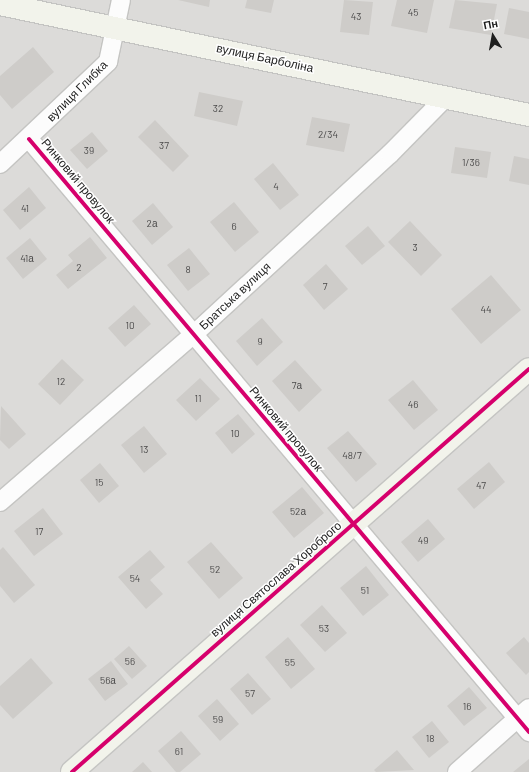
<!DOCTYPE html>
<meta charset="utf-8">
<style>
body{margin:0}
#map{position:relative;width:529px;height:772px;overflow:hidden;background:#edece8;font-family:Barlow,sans-serif}
div>[style]{position:absolute}
[style*='--x']{left:calc(var(--x)*1px);top:calc(var(--y)*1px);width:calc(var(--w)*1px);rotate:calc(var(--a)*1deg)}
.residential>*{inset:0;background:#dcdbd9}
.building>*{inset:0;background:#ceccc9}
.roads{filter:drop-shadow(1px 0 #c4c4c2) drop-shadow(-1px 0 #c4c4c2) drop-shadow(0 1px #c4c4c2) drop-shadow(0 -1px #c4c4c2)}
.street>*{height:18px;margin:-9px;padding:0 9px;transform-origin:9px;border-radius:9px;background:#fcfcfc}
.secondary>*{height:22px;margin:-11px;padding:0 11px;transform-origin:11px;border-radius:11px;background:#f2f3eb}
.cycleway>*{height:4px;margin:-2px;padding:0 2px;transform-origin:2px;border-radius:2px;background:#d6006c}
span{translate:-50% -50%;white-space:nowrap;text-align:center;line-height:1.15;-webkit-text-stroke:3px #fff;paint-order:stroke}
.number-label{font-size:10px;color:#4b4a4a}
.number-label span{-webkit-text-stroke-width:0}
.street-label{font-size:12px;color:#1f1f1f}
.north{position:absolute;left:473px;top:16px;width:40px;height:40px;-webkit-text-stroke:3px #fff;paint-order:stroke;rotate:349deg;font-size:11px;font-weight:700;line-height:16px;text-align:center;color:#1f1f1f}
.north::after{content:'';display:block;margin:auto;width:14px;height:18px;background:#1f1f1f;clip-path:polygon(50% 0,100% 100%,50% 72%,0 100%)}
</style>
<div id="map">
<div class="residential">
<i style="clip-path:polygon(0 0,529px 0,529px 772px,0 772px)"></i>
</div>
<div class="building">
<i style="clip-path:polygon(178px 0,210px 0,209px 7px)"></i>
<i style="clip-path:polygon(247px 0,274px 0,271px 13px,245px 8px)"></i>
<i style="clip-path:polygon(344px 0,373px 2px,369px 35px,340px 32px)"></i>
<i style="clip-path:polygon(397px 0,434px 0,427px 33px,391px 26px)"></i>
<i style="clip-path:polygon(455px 0,497px 4px,491px 35px,449px 28px)"></i>
<i style="clip-path:polygon(509px 8px,529px 12px,529px 39px,504px 34px)"></i>
<i style="clip-path:polygon(33px 47px,54px 72px,12px 109px,0 95px,0 76px)"></i>
<i style="clip-path:polygon(199px 92px,243px 101px,237px 126px,194px 116px)"></i>
<i style="clip-path:polygon(312px 117px,350px 124px,344px 152px,306px 145px)"></i>
<i style="clip-path:polygon(155px 120px,189px 156px,173px 172px,138px 137px)"></i>
<i style="clip-path:polygon(92px 132px,108px 151px,87px 169px,70px 150px)"></i>
<i style="clip-path:polygon(455px 147px,491px 152px,487px 178px,451px 173px)"></i>
<i style="clip-path:polygon(514px 156px,529px 159px,529px 185px,509px 181px)"></i>
<i style="clip-path:polygon(273px 163px,299px 195px,280px 210px,254px 179px)"></i>
<i style="clip-path:polygon(29px 187px,46px 208px,20px 230px,3px 210px)"></i>
<i style="clip-path:polygon(234px 202px,259px 232px,235px 252px,210px 222px)"></i>
<i style="clip-path:polygon(153px 203px,173px 227px,152px 245px,132px 221px)"></i>
<i style="clip-path:polygon(410px 221px,442px 255px,421px 276px,388px 242px)"></i>
<i style="clip-path:polygon(368px 226px,385px 246px,362px 265px,345px 246px)"></i>
<i style="clip-path:polygon(90px 237px,107px 258px,68px 289px,56px 275px,73px 261px,68px 255px)"></i>
<i style="clip-path:polygon(30px 238px,47px 259px,23px 279px,6px 258px)"></i>
<i style="clip-path:polygon(189px 248px,210px 274px,188px 291px,167px 265px)"></i>
<i style="clip-path:polygon(326px 264px,348px 289px,324px 310px,303px 285px)"></i>
<i style="clip-path:polygon(491px 275px,521px 310px,481px 344px,451px 309px)"></i>
<i style="clip-path:polygon(134px 305px,151px 324px,125px 347px,108px 328px)"></i>
<i style="clip-path:polygon(262px 318px,283px 342px,257px 366px,236px 341px)"></i>
<i style="clip-path:polygon(62px 359px,84px 380px,60px 405px,38px 384px)"></i>
<i style="clip-path:polygon(295px 360px,322px 390px,299px 412px,272px 381px)"></i>
<i style="clip-path:polygon(200px 378px,220px 399px,196px 421px,176px 400px)"></i>
<i style="clip-path:polygon(413px 380px,438px 410px,414px 430px,388px 400px)"></i>
<i style="clip-path:polygon(1px 406px,26px 434px,9px 449px,0 440px)"></i>
<i style="clip-path:polygon(238px 414px,255px 434px,232px 454px,215px 433px)"></i>
<i style="clip-path:polygon(144px 426px,167px 454px,144px 473px,121px 445px)"></i>
<i style="clip-path:polygon(348px 431px,377px 464px,356px 482px,327px 448px)"></i>
<i style="clip-path:polygon(489px 462px,505px 482px,474px 509px,457px 489px)"></i>
<i style="clip-path:polygon(100px 463px,119px 486px,99px 503px,80px 480px)"></i>
<i style="clip-path:polygon(302px 487px,324px 513px,294px 538px,272px 512px)"></i>
<i style="clip-path:polygon(43px 508px,63px 534px,34px 556px,14px 531px)"></i>
<i style="clip-path:polygon(428px 519px,445px 539px,418px 562px,401px 542px)"></i>
<i style="clip-path:polygon(211px 542px,243px 578px,219px 599px,187px 562px)"></i>
<i style="clip-path:polygon(3px 547px,35px 585px,14px 603px,0 586px,0 550px)"></i>
<i style="clip-path:polygon(150px 550px,165px 567px,150px 580px,163px 594px,146px 609px,118px 577px)"></i>
<i style="clip-path:polygon(366px 566px,389px 595px,363px 616px,340px 588px)"></i>
<i style="clip-path:polygon(322px 605px,347px 633px,325px 652px,300px 625px)"></i>
<i style="clip-path:polygon(288px 637px,315px 669px,291px 689px,265px 657px)"></i>
<i style="clip-path:polygon(524px 637px,529px 643px,529px 672px,526px 675px,506px 653px)"></i>
<i style="clip-path:polygon(129px 646px,147px 666px,132px 679px,114px 659px)"></i>
<i style="clip-path:polygon(31px 658px,53px 683px,13px 719px,0 705px,0 686px)"></i>
<i style="clip-path:polygon(111px 661px,128px 684px,105px 701px,88px 679px)"></i>
<i style="clip-path:polygon(248px 673px,271px 699px,252px 715px,230px 689px)"></i>
<i style="clip-path:polygon(469px 687px,487px 708px,464px 726px,447px 706px)"></i>
<i style="clip-path:polygon(217px 699px,239px 724px,220px 741px,198px 716px)"></i>
<i style="clip-path:polygon(432px 721px,449px 742px,429px 758px,412px 737px)"></i>
<i style="clip-path:polygon(181px 731px,201px 754px,180px 772px,176px 772px,158px 751px)"></i>
<i style="clip-path:polygon(397px 750px,414px 770px,376px 772px,374px 770px)"></i>
<i style="clip-path:polygon(529px 759px,529px 772px,513px 772px)"></i>
<i style="clip-path:polygon(143px 762px,152px 772px,132px 772px)"></i>
</div>
<div class="roads">
<div class="street">
<i style="--x:29;--y:139;--w:776;--a:49.86"></i>
<i style="--x:0;--y:164;--w:149;--a:-43.4"></i>
<i style="--x:108;--y:62;--w:63;--a:-78.2"></i>
<i style="--x:0;--y:502;--w:255;--a:-40.9"></i>
<i style="--x:193;--y:335;--w:268;--a:-42.6"></i>
<i style="--x:390;--y:154;--w:78;--a:-45.5"></i>
<i style="--x:457;--y:772;--w:96;--a:-41.6"></i>
</div>
<div class="secondary">
<i style="--x:0;--y:4;--w:541;--a:11.85"></i>
<i style="--x:72;--y:772;--w:609;--a:-41.41"></i>
</div>
</div>
<div class="cycleway">
<i style="--x:29;--y:139;--w:776;--a:49.86"></i>
<i style="--x:72;--y:772;--w:609;--a:-41.41"></i>
</div>
<div class="number-label">
<span style="left:413px;top:13px">45</span>
<span style="left:356px;top:17px">43</span>
<span style="left:218px;top:109px">32</span>
<span style="left:328px;top:135px">2/34</span>
<span style="left:164px;top:146px">37</span>
<span style="left:89px;top:151px">39</span>
<span style="left:471px;top:163px">1/36</span>
<span style="left:276px;top:187px">4</span>
<span style="left:25px;top:209px">41</span>
<span style="left:152px;top:224px">2а</span>
<span style="left:234px;top:227px">6</span>
<span style="left:415px;top:248px">3</span>
<span style="left:27px;top:259px">41а</span>
<span style="left:79px;top:268px">2</span>
<span style="left:188px;top:270px">8</span>
<span style="left:325px;top:287px">7</span>
<span style="left:486px;top:310px">44</span>
<span style="left:130px;top:326px">10</span>
<span style="left:260px;top:342px">9</span>
<span style="left:61px;top:382px">12</span>
<span style="left:297px;top:386px">7а</span>
<span style="left:198px;top:399px">11</span>
<span style="left:413px;top:405px">46</span>
<span style="left:235px;top:434px">10</span>
<span style="left:144px;top:450px">13</span>
<span style="left:352px;top:456px">48/7</span>
<span style="left:99px;top:483px">15</span>
<span style="left:481px;top:486px">47</span>
<span style="left:298px;top:512px">52а</span>
<span style="left:39px;top:532px">17</span>
<span style="left:423px;top:541px">49</span>
<span style="left:215px;top:570px">52</span>
<span style="left:135px;top:579px">54</span>
<span style="left:365px;top:591px">51</span>
<span style="left:324px;top:629px">53</span>
<span style="left:130px;top:662px">56</span>
<span style="left:290px;top:663px">55</span>
<span style="left:108px;top:681px">56а</span>
<span style="left:250px;top:694px">57</span>
<span style="left:467px;top:707px">16</span>
<span style="left:218px;top:720px">59</span>
<span style="left:430px;top:739px">18</span>
<span style="left:179px;top:752px">61</span>
</div>
<div class="street-label">
<span style="left:265px;top:58px;rotate:12deg">вулиця Барболіна</span>
<span style="left:77px;top:91px;rotate:-45deg">вулиця Глибка</span>
<span style="left:78px;top:181px;rotate:50deg">Ринковий провулок</span>
<span style="left:235px;top:296px;rotate:-43deg">Братська вулиця</span>
<span style="left:286px;top:429px;rotate:50deg">Ринковий провулок</span>
<span style="left:276px;top:579px;rotate:-41deg">вулиця Святослава Хороброго</span>
</div>
<div class="north">Пн</div>
</div>
